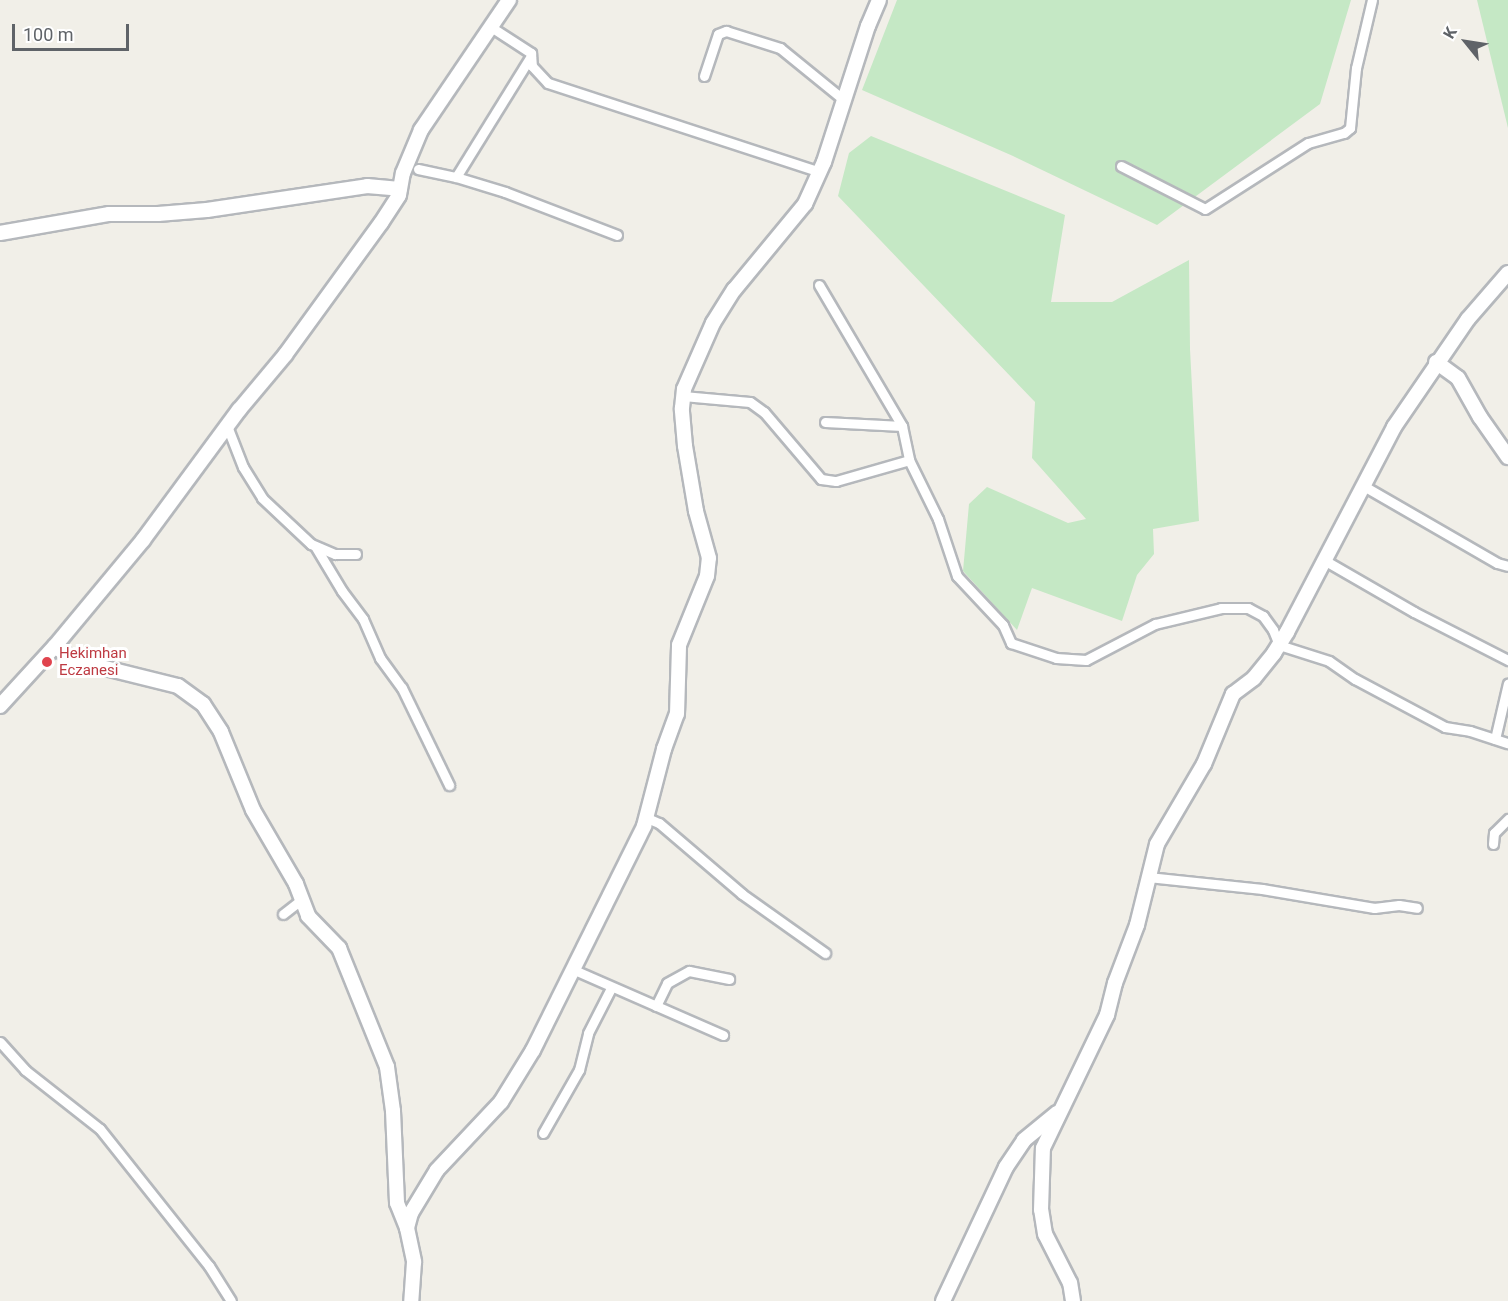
<!DOCTYPE html>
<style>
body{margin:0}
#map{position:relative;width:1508px;height:1301px;overflow:hidden;background:#f1efe8;font-family:Roboto,sans-serif}
div>[style]{position:absolute}
[style*='--x']{left:calc(var(--x)*1px);top:calc(var(--y)*1px);width:calc(var(--w)*1px);rotate:calc(var(--a)*1deg)}
.green>*{inset:0;background:#c5e8c5}
.roads{filter:drop-shadow(2px 0 #b5b8bc) drop-shadow(-2px 0 #b5b8bc) drop-shadow(0 2px #b5b8bc) drop-shadow(0 -2px #b5b8bc)}
.street>*{height:9px;margin:-4.5px;padding:0 4.5px;transform-origin:4.5px;border-radius:4.5px;background:#fff}
.secondary>*{height:14px;margin:-7px;padding:0 7px;transform-origin:7px;border-radius:7px;background:#fff}
.dots>*{width:16px;height:16px;translate:-50% -50%;box-sizing:border-box;border:3px solid #fff;border-radius:50%}
span{translate:-50% -50%;white-space:nowrap;text-align:center;line-height:1.15;-webkit-text-stroke:6px #fff;paint-order:stroke}
.health-label{font-size:15px;color:#be3a42}
.left{translate:0 -50%;text-align:left}
.north{position:absolute;left:1436px;top:12px;width:60px;height:60px;-webkit-text-stroke:4px #fff;paint-order:stroke;rotate:300deg;font-size:16px;font-weight:700;line-height:24px;text-align:center;color:#5f6368}
.north::after{content:'';display:block;margin:auto;width:21px;height:27px;background:#5f6368;clip-path:polygon(50% 0,100% 100%,50% 72%,0 100%)}
.scale{position:absolute;left:12px;top:24px;width:117px;height:27px;box-sizing:border-box;border:3px solid #5f6368;border-top:0;padding-left:8px;font-size:18px;line-height:21px;white-space:nowrap;color:#5f6368;-webkit-text-stroke:4px #fff;paint-order:stroke}
</style>
<div id="map">
<div class="green">
<i style="clip-path:polygon(897px 0,1351px 0,1320px 104px,1157px 225px,1013px 156px,862px 90px)"></i>
<i style="clip-path:polygon(1477px 0,1508px 0,1508px 128px)"></i>
<i style="clip-path:polygon(871px 136px,1065px 215px,1051px 302px,1112px 302px,1189px 260px,1190px 349px,1199px 521px,1153px 529px,1154px 554px,1137px 575px,1122px 621px,1032px 588px,1017px 630px,963px 571px,969px 504px,987px 487px,1068px 523px,1086px 519px,1032px 458px,1035px 402px,838px 196px,849px 153px)"></i>
</div>
<div class="roads">
<div class="street">
<i style="--x:491;--y:27;--w:48;--a:33"></i>
<i style="--x:531;--y:53;--w:13;--a:86"></i>
<i style="--x:532;--y:66;--w:23;--a:47"></i>
<i style="--x:548;--y:83;--w:286;--a:18.1"></i>
<i style="--x:704;--y:76;--w:44;--a:-71.6"></i>
<i style="--x:718;--y:34;--w:9;--a:-21"></i>
<i style="--x:726;--y:31;--w:57;--a:17.5"></i>
<i style="--x:780;--y:48;--w:82;--a:39.1"></i>
<i style="--x:1121;--y:166;--w:94;--a:27.1"></i>
<i style="--x:1205;--y:209;--w:122;--a:-32.7"></i>
<i style="--x:1308;--y:143;--w:37;--a:-16"></i>
<i style="--x:1344;--y:133;--w:8;--a:-40"></i>
<i style="--x:1350;--y:128;--w:60;--a:-84.3"></i>
<i style="--x:1356;--y:68;--w:70;--a:-76.8"></i>
<i style="--x:418;--y:169;--w:39;--a:12"></i>
<i style="--x:456;--y:177;--w:51;--a:17"></i>
<i style="--x:505;--y:192;--w:120;--a:21"></i>
<i style="--x:456;--y:177;--w:142;--a:-58.2"></i>
<i style="--x:819;--y:285;--w:164;--a:59.5"></i>
<i style="--x:902;--y:426;--w:35;--a:78"></i>
<i style="--x:683;--y:396;--w:67;--a:5.1"></i>
<i style="--x:750;--y:402;--w:17;--a:36"></i>
<i style="--x:764;--y:412;--w:88;--a:49.6"></i>
<i style="--x:821;--y:479;--w:15;--a:8"></i>
<i style="--x:836;--y:481;--w:76;--a:-16"></i>
<i style="--x:909;--y:460;--w:66;--a:63.8"></i>
<i style="--x:938;--y:519;--w:60;--a:71.6"></i>
<i style="--x:957;--y:576;--w:67;--a:46.8"></i>
<i style="--x:1003;--y:625;--w:20;--a:66"></i>
<i style="--x:1011;--y:643;--w:47;--a:18.4"></i>
<i style="--x:1056;--y:658;--w:30;--a:4"></i>
<i style="--x:1086;--y:660;--w:78;--a:-27.6"></i>
<i style="--x:1155;--y:624;--w:68;--a:-13.6"></i>
<i style="--x:1221;--y:608;--w:27;--a:0"></i>
<i style="--x:1248;--y:608;--w:17;--a:28"></i>
<i style="--x:1263;--y:616;--w:17;--a:54"></i>
<i style="--x:1273;--y:630;--w:16;--a:68"></i>
<i style="--x:1279;--y:645;--w:52;--a:17.7"></i>
<i style="--x:1329;--y:661;--w:32;--a:35"></i>
<i style="--x:1355;--y:679;--w:102;--a:28.1"></i>
<i style="--x:1445;--y:727;--w:25;--a:9"></i>
<i style="--x:1470;--y:731;--w:40;--a:18"></i>
<i style="--x:825;--y:422;--w:77;--a:3"></i>
<i style="--x:227;--y:426;--w:44;--a:68.7"></i>
<i style="--x:243;--y:467;--w:36;--a:58"></i>
<i style="--x:262;--y:498;--w:67;--a:43.2"></i>
<i style="--x:311;--y:544;--w:26;--a:23"></i>
<i style="--x:335;--y:554;--w:21;--a:0"></i>
<i style="--x:1362;--y:485;--w:156;--a:30"></i>
<i style="--x:1497;--y:563;--w:11;--a:15"></i>
<i style="--x:315;--y:546;--w:52;--a:59"></i>
<i style="--x:342;--y:591;--w:35;--a:53"></i>
<i style="--x:363;--y:619;--w:43;--a:66.4"></i>
<i style="--x:380;--y:658;--w:37;--a:54"></i>
<i style="--x:402;--y:688;--w:108;--a:64.1"></i>
<i style="--x:1324;--y:560;--w:104;--a:30"></i>
<i style="--x:1414;--y:612;--w:106;--a:27.1"></i>
<i style="--x:1495;--y:739;--w:57;--a:-76.9"></i>
<i style="--x:647;--y:818;--w:13;--a:23"></i>
<i style="--x:659;--y:823;--w:109;--a:40.5"></i>
<i style="--x:742;--y:894;--w:102;--a:35.4"></i>
<i style="--x:1493;--y:844;--w:11;--a:-85"></i>
<i style="--x:1494;--y:833;--w:20;--a:-45"></i>
<i style="--x:1148;--y:877;--w:115;--a:6"></i>
<i style="--x:1262;--y:889;--w:114;--a:9.6"></i>
<i style="--x:1374;--y:908;--w:25;--a:-7"></i>
<i style="--x:1399;--y:905;--w:18;--a:9"></i>
<i style="--x:283;--y:914;--w:24;--a:-38"></i>
<i style="--x:572;--y:969;--w:165;--a:23.6"></i>
<i style="--x:656;--y:1006;--w:25;--a:-64"></i>
<i style="--x:667;--y:983;--w:25;--a:-29"></i>
<i style="--x:689;--y:971;--w:41;--a:11.3"></i>
<i style="--x:0;--y:1042;--w:38;--a:48"></i>
<i style="--x:25;--y:1070;--w:95;--a:38.2"></i>
<i style="--x:100;--y:1129;--w:175;--a:51.5"></i>
<i style="--x:209;--y:1266;--w:41;--a:57.8"></i>
<i style="--x:543;--y:1133;--w:73;--a:-60.3"></i>
<i style="--x:579;--y:1070;--w:38;--a:-76"></i>
<i style="--x:588;--y:1033;--w:51;--a:-62.9"></i>
</div>
<div class="secondary">
<i style="--x:0;--y:233;--w:111;--a:-9.9"></i>
<i style="--x:109;--y:214;--w:49;--a:0"></i>
<i style="--x:158;--y:214;--w:49;--a:-4.7"></i>
<i style="--x:207;--y:210;--w:162;--a:-8.5"></i>
<i style="--x:367;--y:186;--w:33;--a:5"></i>
<i style="--x:1436;--y:362;--w:27;--a:36"></i>
<i style="--x:1458;--y:378;--w:45;--a:60.6"></i>
<i style="--x:1480;--y:417;--w:49;--a:55"></i>
<i style="--x:55;--y:646;--w:23;--a:38"></i>
<i style="--x:73;--y:660;--w:108;--a:13.9"></i>
<i style="--x:178;--y:686;--w:31;--a:36"></i>
<i style="--x:203;--y:704;--w:33;--a:57"></i>
<i style="--x:221;--y:732;--w:84;--a:67.7"></i>
<i style="--x:253;--y:810;--w:86;--a:59.8"></i>
<i style="--x:296;--y:884;--w:34;--a:69"></i>
<i style="--x:308;--y:916;--w:45;--a:45.9"></i>
<i style="--x:339;--y:948;--w:128;--a:68"></i>
<i style="--x:387;--y:1067;--w:44;--a:82.2"></i>
<i style="--x:393;--y:1111;--w:92;--a:87.5"></i>
<i style="--x:397;--y:1203;--w:27;--a:68"></i>
<i style="--x:407;--y:1228;--w:35;--a:78"></i>
<i style="--x:414;--y:1262;--w:39;--a:94"></i>
<i style="--x:0;--y:706;--w:81;--a:-47.5"></i>
<i style="--x:55;--y:646;--w:138;--a:-50.3"></i>
<i style="--x:143;--y:540;--w:162;--a:-53.6"></i>
<i style="--x:239;--y:410;--w:72;--a:-50.1"></i>
<i style="--x:285;--y:355;--w:163;--a:-54"></i>
<i style="--x:381;--y:223;--w:33;--a:-57"></i>
<i style="--x:399;--y:195;--w:22;--a:-80"></i>
<i style="--x:403;--y:173;--w:47;--a:-67.3"></i>
<i style="--x:421;--y:130;--w:157;--a:-55.9"></i>
<i style="--x:407;--y:1228;--w:16;--a:-75"></i>
<i style="--x:411;--y:1213;--w:50;--a:-58.8"></i>
<i style="--x:437;--y:1170;--w:93;--a:-46.7"></i>
<i style="--x:501;--y:1102;--w:61;--a:-58.4"></i>
<i style="--x:533;--y:1050;--w:250;--a:-63.6"></i>
<i style="--x:644;--y:826;--w:80;--a:-75.4"></i>
<i style="--x:664;--y:749;--w:37;--a:-70"></i>
<i style="--x:677;--y:714;--w:69;--a:-88.3"></i>
<i style="--x:679;--y:645;--w:74;--a:-67.9"></i>
<i style="--x:707;--y:576;--w:18;--a:-84"></i>
<i style="--x:709;--y:558;--w:49;--a:-105.5"></i>
<i style="--x:696;--y:511;--w:66;--a:-99.6"></i>
<i style="--x:685;--y:446;--w:38;--a:-95"></i>
<i style="--x:682;--y:408;--w:19;--a:-84"></i>
<i style="--x:684;--y:389;--w:72;--a:-66.3"></i>
<i style="--x:713;--y:323;--w:39;--a:-58"></i>
<i style="--x:734;--y:290;--w:112;--a:-50.5"></i>
<i style="--x:805;--y:204;--w:46;--a:-65.7"></i>
<i style="--x:824;--y:162;--w:143;--a:-72.1"></i>
<i style="--x:868;--y:26;--w:28;--a:-67"></i>
<i style="--x:943;--y:1301;--w:148;--a:-64.8"></i>
<i style="--x:1006;--y:1167;--w:32;--a:-56"></i>
<i style="--x:1024;--y:1140;--w:43;--a:-39.3"></i>
<i style="--x:1073;--y:1301;--w:18;--a:-99"></i>
<i style="--x:1070;--y:1283;--w:55;--a:-117"></i>
<i style="--x:1045;--y:1234;--w:24;--a:-99"></i>
<i style="--x:1041;--y:1210;--w:62;--a:-88.2"></i>
<i style="--x:1043;--y:1148;--w:148;--a:-64.3"></i>
<i style="--x:1107;--y:1015;--w:33;--a:-76"></i>
<i style="--x:1115;--y:983;--w:62;--a:-69.2"></i>
<i style="--x:1137;--y:925;--w:83;--a:-76.1"></i>
<i style="--x:1157;--y:844;--w:93;--a:-59.6"></i>
<i style="--x:1204;--y:764;--w:76;--a:-67.5"></i>
<i style="--x:1233;--y:694;--w:26;--a:-37"></i>
<i style="--x:1254;--y:678;--w:32;--a:-51"></i>
<i style="--x:1274;--y:653;--w:25;--a:-58"></i>
<i style="--x:1287;--y:632;--w:231;--a:-62.4"></i>
<i style="--x:1394;--y:427;--w:131;--a:-55.6"></i>
<i style="--x:1468;--y:319;--w:61;--a:-49"></i>
</div>
</div>
<div class="dots">
<i style="left:47px;top:662px;background:#e0444e"></i>
</div>
<div class="health-label">
<span class="left" style="left:59px;top:662px">Hekimhan<br>Eczanesi</span>
</div>
<div class="north">K</div>
<div class="scale">100 m</div>
</div>
